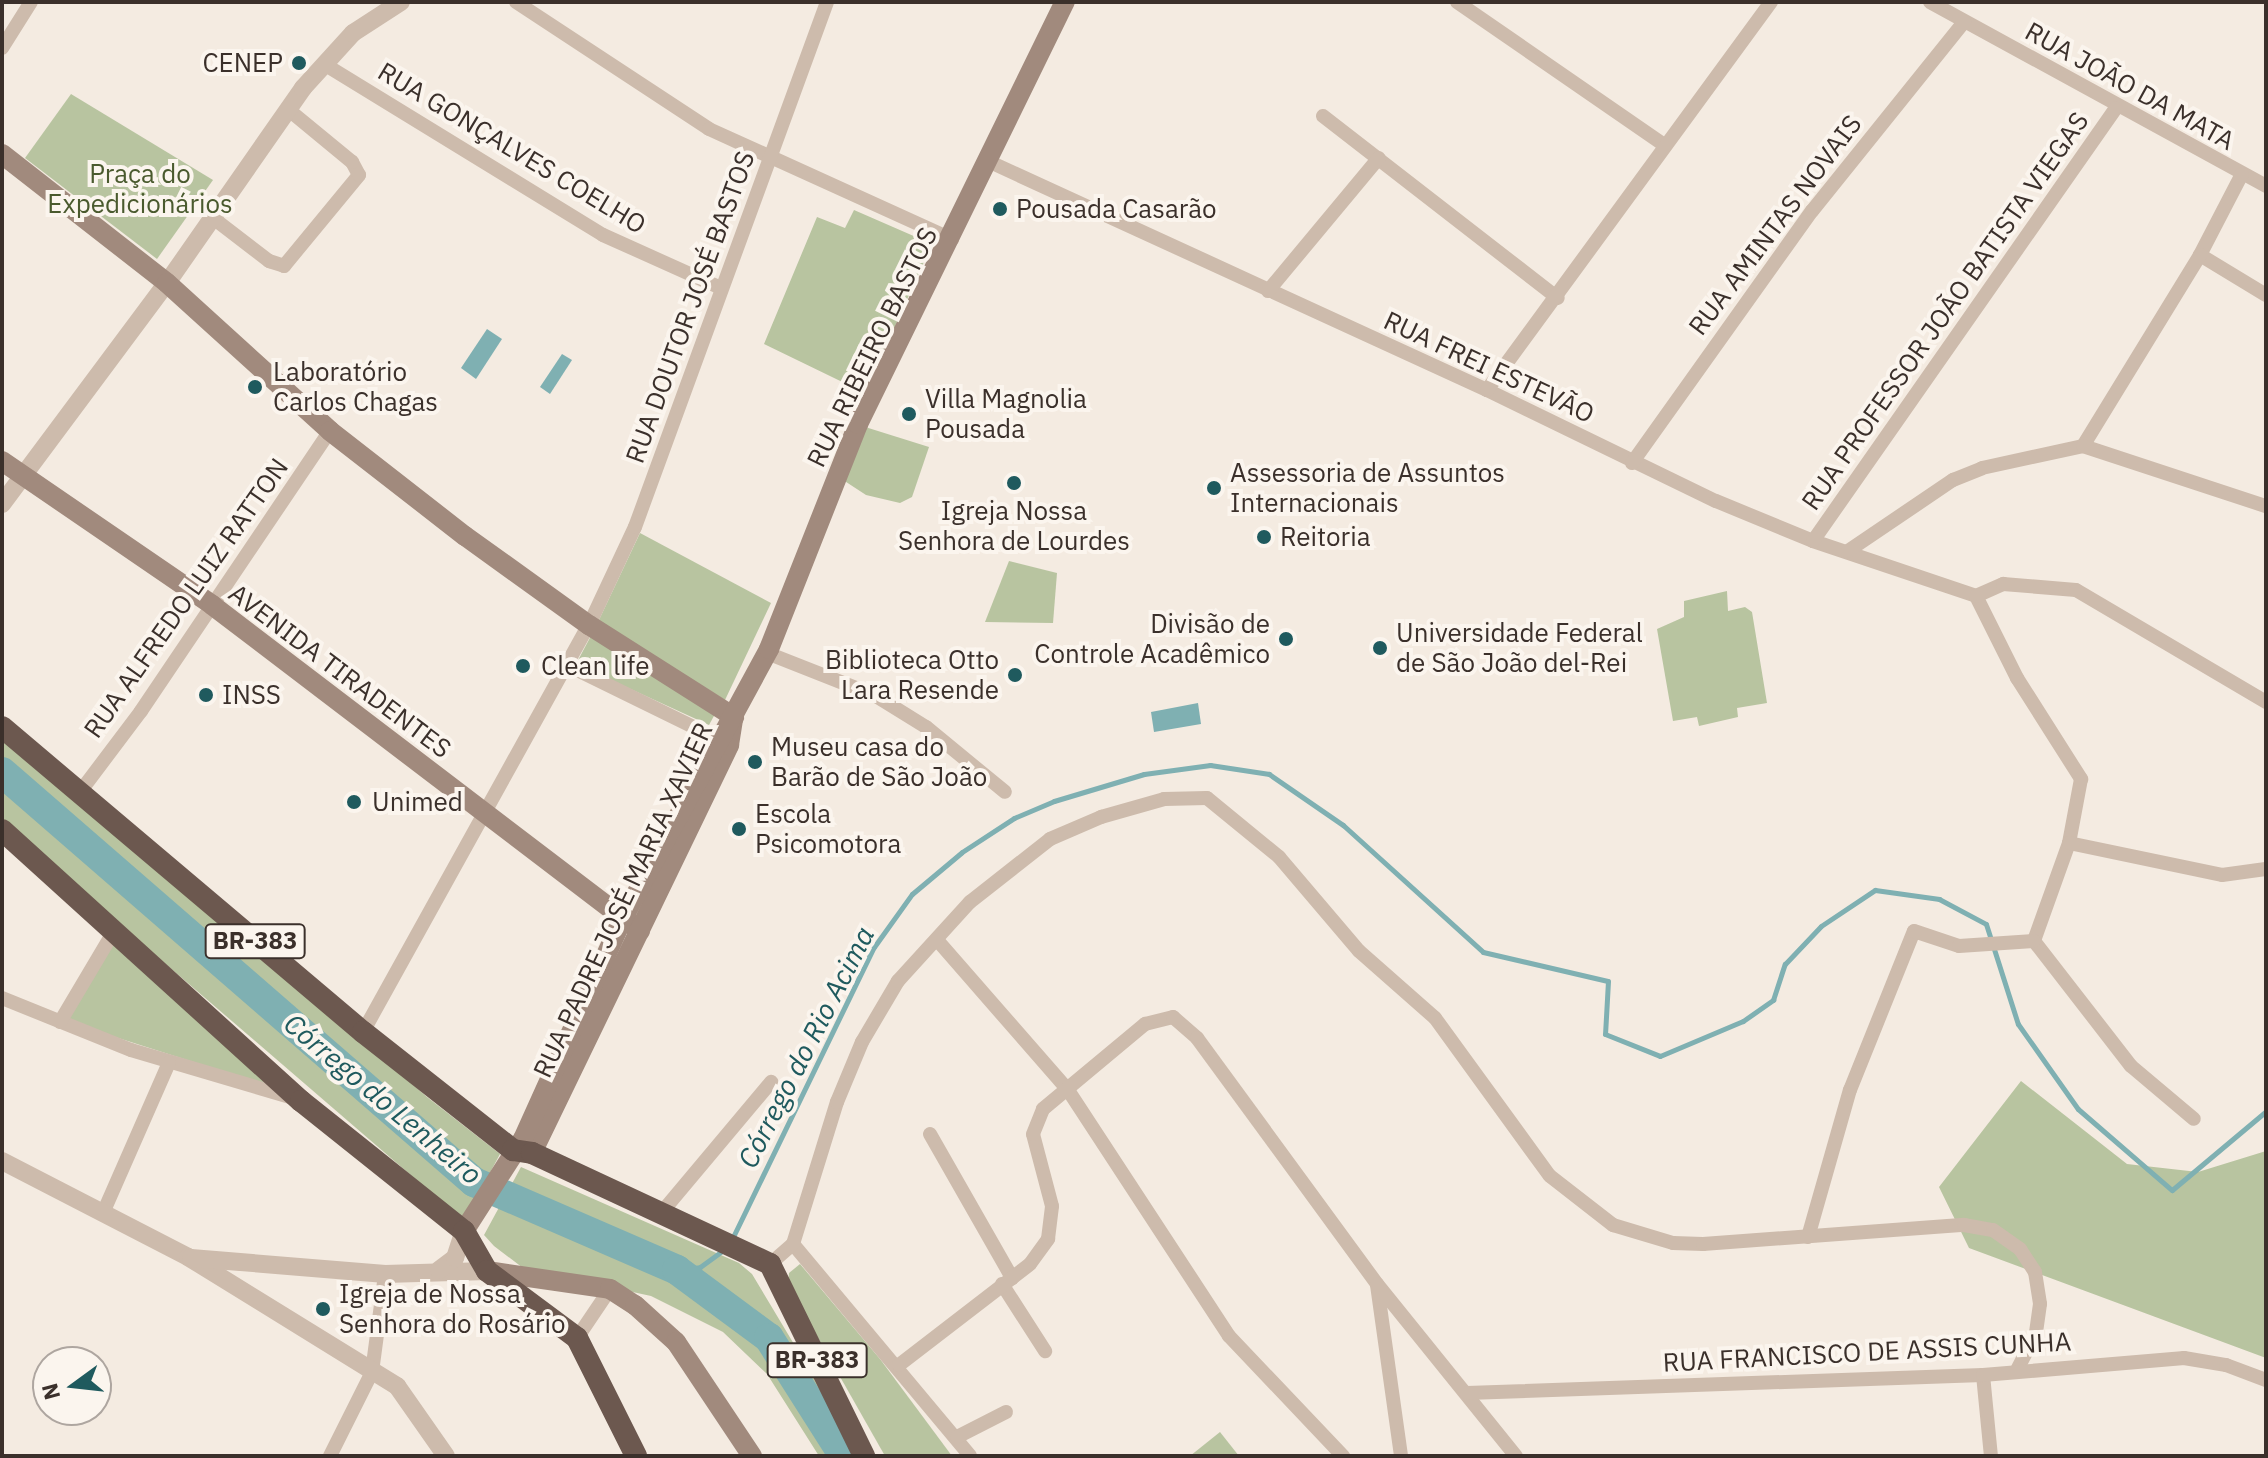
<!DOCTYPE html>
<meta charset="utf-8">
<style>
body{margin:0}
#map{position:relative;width:2268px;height:1458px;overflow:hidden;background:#f4ebe1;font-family:"IBM Plex Sans",sans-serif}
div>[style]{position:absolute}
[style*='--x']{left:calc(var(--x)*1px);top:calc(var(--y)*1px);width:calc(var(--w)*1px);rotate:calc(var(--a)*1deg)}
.green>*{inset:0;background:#b8c4a0}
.water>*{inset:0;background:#7fb0b2}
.stream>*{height:5px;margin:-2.5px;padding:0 2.5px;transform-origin:2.5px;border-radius:2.5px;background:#7fb0b2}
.river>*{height:30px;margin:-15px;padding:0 15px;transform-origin:15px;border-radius:15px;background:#7fb0b2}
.minor>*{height:14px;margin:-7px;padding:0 7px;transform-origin:7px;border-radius:7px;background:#cdbbac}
.tertiary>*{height:18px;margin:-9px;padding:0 9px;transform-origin:9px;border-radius:9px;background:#cdbbac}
.secondary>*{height:20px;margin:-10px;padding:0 10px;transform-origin:10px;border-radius:10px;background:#a18a7d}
.trunk>*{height:22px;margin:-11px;padding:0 11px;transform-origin:11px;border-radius:11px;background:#6c584f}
.dots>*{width:22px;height:22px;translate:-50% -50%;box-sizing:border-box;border:4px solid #fbf5ee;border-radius:50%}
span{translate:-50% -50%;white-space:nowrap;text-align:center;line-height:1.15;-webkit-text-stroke:8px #fbf5ee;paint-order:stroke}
.shield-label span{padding:2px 6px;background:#fbf5ee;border:2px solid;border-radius:6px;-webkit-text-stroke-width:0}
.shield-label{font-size:24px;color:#3b302b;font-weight:700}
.poi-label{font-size:26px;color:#3b302b}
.right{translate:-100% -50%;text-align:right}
.left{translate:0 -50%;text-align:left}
.street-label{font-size:26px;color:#3b302b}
.park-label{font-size:26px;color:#4a5a2e}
.water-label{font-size:28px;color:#1f5a5e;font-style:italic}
.frame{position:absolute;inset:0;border:4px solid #3b302b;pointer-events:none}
.north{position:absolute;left:32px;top:1346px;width:80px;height:80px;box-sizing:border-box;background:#fbf5ee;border:2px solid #aea6a0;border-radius:50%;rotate:255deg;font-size:22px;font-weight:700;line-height:32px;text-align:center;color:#3b302b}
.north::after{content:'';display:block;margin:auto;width:28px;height:36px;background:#1f5a5e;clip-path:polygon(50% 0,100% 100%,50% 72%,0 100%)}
</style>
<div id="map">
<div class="green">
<i style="clip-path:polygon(71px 94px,213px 180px,157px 259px,25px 158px)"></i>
<i style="clip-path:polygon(854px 210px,932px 244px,865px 393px,764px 344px,817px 217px,845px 228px)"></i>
<i style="clip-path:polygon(862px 426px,929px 447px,912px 497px,900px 503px,866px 495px,840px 478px)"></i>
<i style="clip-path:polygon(640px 533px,771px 603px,725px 700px,598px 622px)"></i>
<i style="clip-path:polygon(1009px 561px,1057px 573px,1053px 623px,985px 622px)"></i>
<i style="clip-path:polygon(1727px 591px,1728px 611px,1745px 607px,1752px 612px,1767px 703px,1737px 708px,1738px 717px,1699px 726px,1697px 717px,1673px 721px,1657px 629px,1684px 617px,1684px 601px)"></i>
<i style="clip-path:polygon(593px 632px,715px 714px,709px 725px,576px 664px)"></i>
<i style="clip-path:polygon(2px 725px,427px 1097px,500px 1154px,464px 1221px,2px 823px)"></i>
<i style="clip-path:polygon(112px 943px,281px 1090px,65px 1021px)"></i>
<i style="clip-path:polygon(2021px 1081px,2127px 1164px,2198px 1172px,2266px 1151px,2266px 1358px,1969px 1248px,1939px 1187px)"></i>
<i style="clip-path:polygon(521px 1167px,739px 1263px,752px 1274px,861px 1456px,819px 1456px,767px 1374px,723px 1332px,651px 1296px,523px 1268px,494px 1246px,484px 1235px)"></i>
<i style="clip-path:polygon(800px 1264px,880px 1359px,952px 1456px,885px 1456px,788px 1285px,789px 1273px)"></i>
<i style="clip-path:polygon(1220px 1432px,1239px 1456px,1190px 1456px)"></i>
</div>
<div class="water">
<i style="clip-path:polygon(487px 329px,502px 339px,476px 379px,461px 368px)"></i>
<i style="clip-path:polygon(562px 354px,572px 360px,550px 394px,540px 387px)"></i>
<i style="clip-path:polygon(1198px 703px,1201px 724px,1154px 732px,1151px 712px)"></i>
</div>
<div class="stream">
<i style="--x:731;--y:1241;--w:327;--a:-64.1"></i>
<i style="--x:874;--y:947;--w:65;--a:-54.4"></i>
<i style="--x:912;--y:894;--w:65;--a:-40"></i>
<i style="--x:962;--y:852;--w:62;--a:-33.2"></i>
<i style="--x:1014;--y:818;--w:43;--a:-23"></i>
<i style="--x:1054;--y:801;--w:94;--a:-16.7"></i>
<i style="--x:1144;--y:774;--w:67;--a:-7.8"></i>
<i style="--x:1210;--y:765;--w:60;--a:8.7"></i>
<i style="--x:1269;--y:774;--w:90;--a:34.6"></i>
<i style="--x:1343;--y:825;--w:189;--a:42.2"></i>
<i style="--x:1483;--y:952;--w:128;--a:13.1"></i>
<i style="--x:1608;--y:981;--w:53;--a:93.2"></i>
<i style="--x:1605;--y:1034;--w:59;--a:21.8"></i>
<i style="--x:1660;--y:1056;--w:90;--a:-22.9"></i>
<i style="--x:1743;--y:1021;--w:37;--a:-35"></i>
<i style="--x:1773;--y:1000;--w:38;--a:-72"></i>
<i style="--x:1785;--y:964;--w:52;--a:-46.5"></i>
<i style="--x:1821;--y:926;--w:65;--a:-33.7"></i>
<i style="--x:1875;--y:890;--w:65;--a:8"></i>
<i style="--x:1939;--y:899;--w:53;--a:28"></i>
<i style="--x:1986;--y:924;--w:105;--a:72.3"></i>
<i style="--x:2018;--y:1024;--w:104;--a:54.8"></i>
<i style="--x:2078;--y:1109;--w:124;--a:40.8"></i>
<i style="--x:2172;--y:1190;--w:123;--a:-40"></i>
<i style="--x:677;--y:1270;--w:23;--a:-7"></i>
<i style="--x:700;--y:1267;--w:31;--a:-36"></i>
</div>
<div class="river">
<i style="--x:2;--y:772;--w:625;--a:40.98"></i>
<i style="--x:474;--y:1182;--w:221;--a:23.4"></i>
<i style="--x:677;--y:1270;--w:114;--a:36.5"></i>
<i style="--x:769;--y:1338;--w:140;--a:57.6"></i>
</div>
<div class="minor">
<i style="--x:516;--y:2;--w:231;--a:33.3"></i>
<i style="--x:709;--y:129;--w:267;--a:24.4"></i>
<i style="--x:1457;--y:2;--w:250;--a:34.6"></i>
<i style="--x:1930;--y:2;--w:383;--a:28.7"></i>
<i style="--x:2;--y:48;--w:54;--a:-57.8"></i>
<i style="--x:324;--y:64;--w:327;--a:31.5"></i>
<i style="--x:603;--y:235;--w:129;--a:24.2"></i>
<i style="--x:1323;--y:116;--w:297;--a:37.8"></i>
<i style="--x:990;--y:162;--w:547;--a:24.64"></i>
<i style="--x:1487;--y:390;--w:254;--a:25.9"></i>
<i style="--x:1716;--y:501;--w:105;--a:22.4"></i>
<i style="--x:1813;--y:541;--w:172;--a:18.6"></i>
<i style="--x:2242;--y:174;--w:91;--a:117.4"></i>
<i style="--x:2200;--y:255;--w:77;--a:31.2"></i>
<i style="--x:213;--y:218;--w:71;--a:37.5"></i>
<i style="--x:269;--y:261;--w:16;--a:18"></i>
<i style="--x:284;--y:266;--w:118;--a:-50.5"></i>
<i style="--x:359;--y:175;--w:15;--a:-118"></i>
<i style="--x:352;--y:162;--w:82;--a:-140.5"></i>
<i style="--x:1268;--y:291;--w:173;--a:-50.2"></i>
<i style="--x:1487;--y:390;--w:481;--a:-53.8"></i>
<i style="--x:2083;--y:446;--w:224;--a:-58.5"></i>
<i style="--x:1632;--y:463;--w:310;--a:-54.5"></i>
<i style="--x:1812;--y:211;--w:243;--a:-51.2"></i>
<i style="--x:1813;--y:541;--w:528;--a:-55.02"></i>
<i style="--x:1848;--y:551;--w:127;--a:-34.1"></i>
<i style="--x:1953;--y:480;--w:31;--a:-22"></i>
<i style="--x:1982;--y:468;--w:103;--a:-12.3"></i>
<i style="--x:2083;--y:446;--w:193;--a:18.2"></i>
<i style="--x:1976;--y:596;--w:92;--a:63.4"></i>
<i style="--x:2017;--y:678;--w:120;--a:57.6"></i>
<i style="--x:2081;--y:779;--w:65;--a:100.6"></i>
<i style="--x:2069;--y:843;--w:104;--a:109.7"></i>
<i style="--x:2034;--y:941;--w:158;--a:52.2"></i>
<i style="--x:2131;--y:1066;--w:82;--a:40.1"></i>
<i style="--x:1976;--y:596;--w:30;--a:-24"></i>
<i style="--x:2003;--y:584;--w:73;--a:4.7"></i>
<i style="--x:2076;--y:590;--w:221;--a:30.5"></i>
<i style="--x:767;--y:653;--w:117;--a:21.5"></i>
<i style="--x:876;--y:696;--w:59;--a:31.8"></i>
<i style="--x:926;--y:727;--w:102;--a:39.4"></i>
<i style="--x:565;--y:664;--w:179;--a:26.1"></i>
<i style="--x:80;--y:792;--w:101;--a:-53"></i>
<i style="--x:141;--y:711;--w:338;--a:-56"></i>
<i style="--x:2069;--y:843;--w:156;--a:11.8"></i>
<i style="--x:2222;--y:875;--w:44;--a:-7.8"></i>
<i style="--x:938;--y:941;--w:198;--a:48.9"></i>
<i style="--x:1068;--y:1090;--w:294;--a:56.8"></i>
<i style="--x:1229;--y:1336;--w:166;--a:46.5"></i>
<i style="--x:2;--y:998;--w:139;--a:22"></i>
<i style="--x:131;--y:1050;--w:172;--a:16.5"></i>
<i style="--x:60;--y:1022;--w:106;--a:-59.3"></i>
<i style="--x:363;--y:1032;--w:466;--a:-61"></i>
<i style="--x:589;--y:625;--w:108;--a:-64.9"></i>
<i style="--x:635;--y:527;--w:559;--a:-69.91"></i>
<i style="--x:930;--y:1134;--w:166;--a:60.3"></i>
<i style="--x:662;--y:1212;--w:170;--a:-50"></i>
<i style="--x:103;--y:1213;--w:164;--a:-66.3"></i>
<i style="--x:1808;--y:1237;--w:153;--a:-74.1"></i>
<i style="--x:1850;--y:1090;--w:171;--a:-68.1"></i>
<i style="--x:1914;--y:931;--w:47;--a:18.4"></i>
<i style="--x:1959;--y:946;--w:75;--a:-3.8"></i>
<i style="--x:793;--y:1244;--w:276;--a:50.1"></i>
<i style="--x:770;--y:1264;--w:30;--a:-41"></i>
<i style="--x:793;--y:1244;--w:149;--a:-72.8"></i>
<i style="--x:837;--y:1102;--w:65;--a:-67.4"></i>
<i style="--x:862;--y:1042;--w:71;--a:-59.5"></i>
<i style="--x:898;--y:981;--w:107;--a:-47.7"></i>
<i style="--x:970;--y:902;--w:102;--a:-38.2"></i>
<i style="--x:1050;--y:839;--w:56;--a:-23.3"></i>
<i style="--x:1101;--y:817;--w:66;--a:-15.9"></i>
<i style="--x:1164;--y:799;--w:43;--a:-1.3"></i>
<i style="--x:1207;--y:798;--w:93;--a:39.3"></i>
<i style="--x:1279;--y:857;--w:123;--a:49.6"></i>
<i style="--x:1359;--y:951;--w:101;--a:41.4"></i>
<i style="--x:1435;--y:1018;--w:195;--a:54"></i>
<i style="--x:1550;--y:1176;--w:80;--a:37.9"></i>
<i style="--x:1613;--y:1225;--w:63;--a:16.7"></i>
<i style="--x:1673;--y:1243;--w:30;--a:2"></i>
<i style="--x:1703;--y:1244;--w:262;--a:-4.2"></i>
<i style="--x:1964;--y:1225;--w:29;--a:10"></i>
<i style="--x:1993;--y:1230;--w:33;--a:35"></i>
<i style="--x:2020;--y:1249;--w:27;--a:57"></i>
<i style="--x:2035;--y:1272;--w:32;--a:81"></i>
<i style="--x:2040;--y:1304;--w:29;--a:98"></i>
<i style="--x:2036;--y:1333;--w:42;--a:117.2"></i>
<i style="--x:1002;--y:1284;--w:80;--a:57.3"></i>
<i style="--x:1377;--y:1285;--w:173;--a:82"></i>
<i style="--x:577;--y:1338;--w:59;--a:-56"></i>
<i style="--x:899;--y:1365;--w:165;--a:-37.6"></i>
<i style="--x:1030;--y:1264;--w:31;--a:-54"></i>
<i style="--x:1048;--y:1239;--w:33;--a:-83"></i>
<i style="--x:1052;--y:1206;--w:74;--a:-104.8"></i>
<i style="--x:1033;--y:1134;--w:27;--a:-68"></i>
<i style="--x:1043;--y:1109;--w:133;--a:-39.8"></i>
<i style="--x:1145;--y:1024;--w:29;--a:-14"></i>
<i style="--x:1173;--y:1017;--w:32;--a:41"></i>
<i style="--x:1197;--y:1038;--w:305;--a:53.8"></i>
<i style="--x:1377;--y:1284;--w:221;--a:51.1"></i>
<i style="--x:1983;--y:1375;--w:81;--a:84.4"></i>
<i style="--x:1467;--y:1393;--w:516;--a:-2"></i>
<i style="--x:1983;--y:1375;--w:202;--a:-4.8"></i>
<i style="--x:2184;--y:1358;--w:43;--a:9.5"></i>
<i style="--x:2226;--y:1365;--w:43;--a:20.6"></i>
<i style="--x:957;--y:1437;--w:55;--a:-27"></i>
<i style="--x:330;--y:1456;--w:94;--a:-63.4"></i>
<i style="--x:372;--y:1372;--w:99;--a:-82.4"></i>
</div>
<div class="tertiary">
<i style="--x:2;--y:504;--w:276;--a:-53.3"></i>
<i style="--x:167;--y:283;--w:238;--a:-55.1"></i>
<i style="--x:303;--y:88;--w:74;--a:-47.7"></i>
<i style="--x:353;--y:33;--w:57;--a:-32.9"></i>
<i style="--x:2;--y:1161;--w:209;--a:27.3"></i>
<i style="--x:188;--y:1257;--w:246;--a:31.7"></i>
<i style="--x:397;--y:1386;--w:85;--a:55"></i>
<i style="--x:191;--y:1258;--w:195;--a:4.7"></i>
<i style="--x:385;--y:1274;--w:102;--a:-1.7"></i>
<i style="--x:439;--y:1270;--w:20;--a:-37"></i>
<i style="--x:455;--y:1258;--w:28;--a:-72"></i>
</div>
<div class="secondary">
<i style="--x:2;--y:154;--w:209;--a:38"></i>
<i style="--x:167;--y:283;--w:220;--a:42.2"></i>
<i style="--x:330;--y:431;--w:171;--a:37.9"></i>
<i style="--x:465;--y:536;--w:153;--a:35.7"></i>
<i style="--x:589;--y:625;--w:172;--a:32.4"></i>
<i style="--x:2;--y:461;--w:255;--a:34.4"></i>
<i style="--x:212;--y:605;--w:538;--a:37.3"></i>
<i style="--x:532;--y:1153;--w:453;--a:-64.2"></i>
<i style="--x:729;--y:745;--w:24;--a:-81"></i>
<i style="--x:464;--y:1231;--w:109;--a:-57.3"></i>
<i style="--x:523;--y:1139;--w:240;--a:-65.7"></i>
<i style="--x:622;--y:920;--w:308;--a:-61.5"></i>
<i style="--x:769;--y:649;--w:242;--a:-68.4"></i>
<i style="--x:858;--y:424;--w:470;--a:-63.9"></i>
<i style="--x:487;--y:1271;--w:124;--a:8.3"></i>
<i style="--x:610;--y:1289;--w:30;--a:33"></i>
<i style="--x:635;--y:1305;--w:55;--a:42.1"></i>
<i style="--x:676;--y:1342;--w:137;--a:56.3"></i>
</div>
<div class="trunk">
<i style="--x:2;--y:727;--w:473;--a:40.2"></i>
<i style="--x:363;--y:1032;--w:191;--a:38.2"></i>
<i style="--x:513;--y:1150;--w:19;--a:9"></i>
<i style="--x:532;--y:1153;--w:263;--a:25"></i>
<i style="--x:770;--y:1264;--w:214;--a:63.9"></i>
<i style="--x:2;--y:830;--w:404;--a:42.2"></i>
<i style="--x:301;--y:1101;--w:208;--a:38.6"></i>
<i style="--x:464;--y:1231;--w:46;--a:60.1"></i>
<i style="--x:487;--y:1271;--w:112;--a:36.7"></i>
<i style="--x:577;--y:1338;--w:132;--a:63.4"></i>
</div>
<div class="dots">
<i style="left:299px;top:63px;background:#1f5a5e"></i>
<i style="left:1000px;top:209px;background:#1f5a5e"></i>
<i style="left:255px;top:387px;background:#1f5a5e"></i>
<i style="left:909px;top:414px;background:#1f5a5e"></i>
<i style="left:1014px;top:483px;background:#1f5a5e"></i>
<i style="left:1214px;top:488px;background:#1f5a5e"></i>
<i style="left:1264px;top:537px;background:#1f5a5e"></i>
<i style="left:1286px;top:639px;background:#1f5a5e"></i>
<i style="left:1380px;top:648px;background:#1f5a5e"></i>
<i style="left:523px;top:666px;background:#1f5a5e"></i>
<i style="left:1015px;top:675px;background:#1f5a5e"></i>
<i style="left:206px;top:695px;background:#1f5a5e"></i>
<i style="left:755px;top:762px;background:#1f5a5e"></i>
<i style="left:354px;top:802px;background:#1f5a5e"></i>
<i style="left:739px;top:829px;background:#1f5a5e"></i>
<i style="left:323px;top:1309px;background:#1f5a5e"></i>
</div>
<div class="shield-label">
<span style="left:255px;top:941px">BR-383</span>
<span style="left:817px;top:1360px">BR-383</span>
</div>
<div class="poi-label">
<span class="right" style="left:283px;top:63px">CENEP</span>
<span class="left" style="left:1016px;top:209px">Pousada Casarão</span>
<span class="left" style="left:273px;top:387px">Laboratório<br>Carlos Chagas</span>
<span class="left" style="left:925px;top:414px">Villa Magnolia<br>Pousada</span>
<span class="left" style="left:1230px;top:488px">Assessoria de Assuntos<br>Internacionais</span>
<span style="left:1014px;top:526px">Igreja Nossa<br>Senhora de Lourdes</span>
<span class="left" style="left:1280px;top:537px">Reitoria</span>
<span class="right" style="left:1270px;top:639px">Divisão de<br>Controle Acadêmico</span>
<span class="left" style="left:1396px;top:648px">Universidade Federal<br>de São João del-Rei</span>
<span class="right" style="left:999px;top:675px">Biblioteca Otto<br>Lara Resende</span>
<span class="left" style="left:541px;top:666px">Clean life</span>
<span class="left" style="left:222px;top:695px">INSS</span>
<span class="left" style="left:771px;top:762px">Museu casa do<br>Barão de São João</span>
<span class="left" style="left:372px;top:802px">Unimed</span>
<span class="left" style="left:755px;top:829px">Escola<br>Psicomotora</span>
<span class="left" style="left:339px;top:1309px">Igreja de Nossa<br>Senhora do Rosário</span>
</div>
<div class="street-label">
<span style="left:2130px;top:86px;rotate:29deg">RUA JOÃO DA MATA</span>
<span style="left:512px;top:148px;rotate:31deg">RUA GONÇALVES COELHO</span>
<span style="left:1775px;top:225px;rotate:-53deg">RUA AMINTAS NOVAIS</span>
<span style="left:690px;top:307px;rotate:-70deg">RUA DOUTOR JOSÉ BASTOS</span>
<span style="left:1945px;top:311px;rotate:-55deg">RUA PROFESSOR JOÃO BATISTA VIEGAS</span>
<span style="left:872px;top:347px;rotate:-64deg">RUA RIBEIRO BASTOS</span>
<span style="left:1489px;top:367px;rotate:25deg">RUA FREI ESTEVÃO</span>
<span style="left:186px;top:598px;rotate:-55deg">RUA ALFREDO LUIZ RATTON</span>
<span style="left:340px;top:671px;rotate:37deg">AVENIDA TIRADENTES</span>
<span style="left:623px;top:900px;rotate:-65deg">RUA PADRE JOSÉ MARIA XAVIER</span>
<span style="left:1867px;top:1352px;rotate:-3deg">RUA FRANCISCO DE ASSIS CUNHA</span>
</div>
<div class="park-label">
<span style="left:140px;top:189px">Praça do<br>Expedicionários</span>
</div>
<div class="water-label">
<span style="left:806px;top:1047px;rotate:-63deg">Córrego do Rio Acima</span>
<span style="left:383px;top:1099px;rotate:40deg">Córrego do Lenheiro</span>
</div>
<div class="frame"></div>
<div class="north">N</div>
</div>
